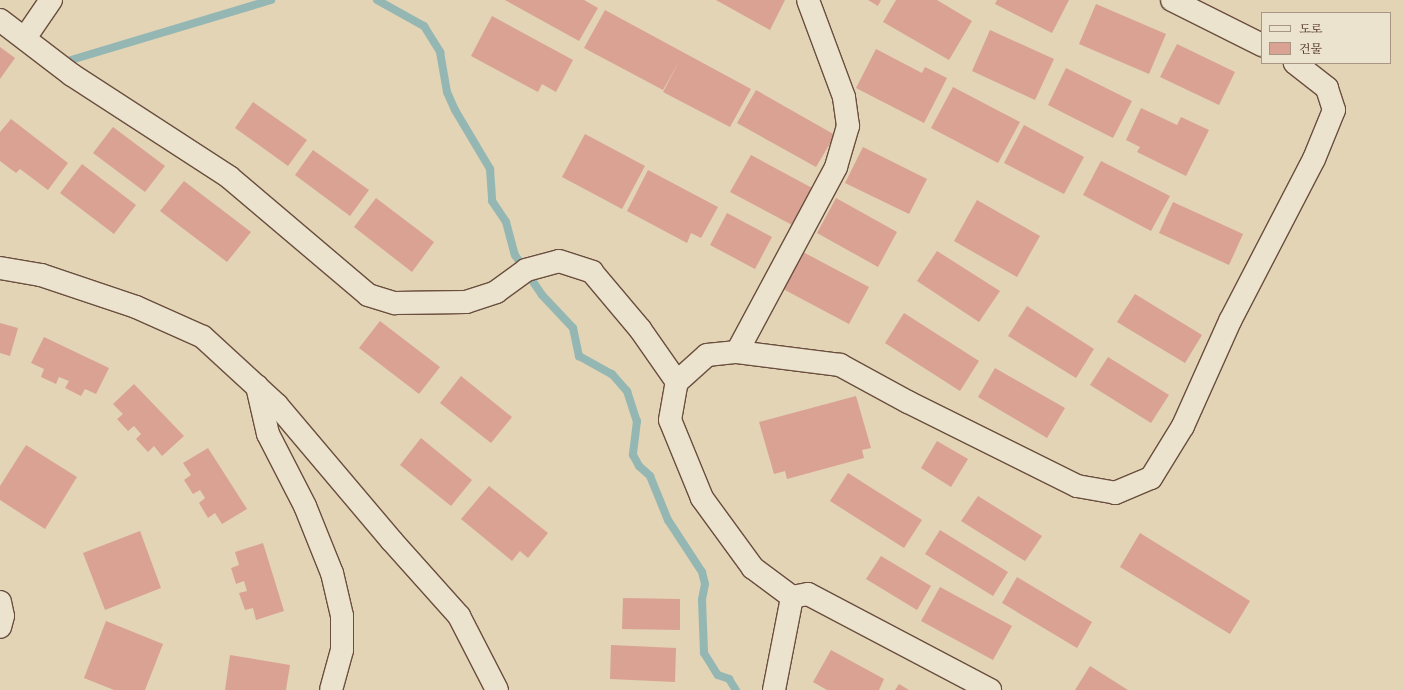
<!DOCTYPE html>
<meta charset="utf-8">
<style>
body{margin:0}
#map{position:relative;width:1403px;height:690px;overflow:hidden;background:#e2d4b5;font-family:"EB Garamond","Noto Serif KR",serif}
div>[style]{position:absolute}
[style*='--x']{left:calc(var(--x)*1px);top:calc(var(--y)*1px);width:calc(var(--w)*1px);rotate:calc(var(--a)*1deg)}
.stream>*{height:8px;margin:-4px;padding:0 4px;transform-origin:4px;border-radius:4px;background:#95b7b3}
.building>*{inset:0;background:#daa293}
.roads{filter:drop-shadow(1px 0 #6a4e3e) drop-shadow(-1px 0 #6a4e3e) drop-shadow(0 1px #6a4e3e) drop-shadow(0 -1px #6a4e3e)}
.minor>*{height:22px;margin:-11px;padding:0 11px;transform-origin:11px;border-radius:11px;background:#ece3cf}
span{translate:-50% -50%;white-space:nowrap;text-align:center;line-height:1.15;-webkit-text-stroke:3px #ece3cf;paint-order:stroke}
.legend{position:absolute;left:1261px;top:12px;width:130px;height:52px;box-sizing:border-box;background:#ece3cf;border:1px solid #a89685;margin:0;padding:5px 7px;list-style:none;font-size:12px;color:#422216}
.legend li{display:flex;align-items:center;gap:8px;height:20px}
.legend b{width:20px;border:1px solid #a89685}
</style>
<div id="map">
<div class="stream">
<i style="--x:377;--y:0;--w:54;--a:29"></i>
<i style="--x:424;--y:26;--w:31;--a:58"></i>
<i style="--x:440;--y:52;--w:41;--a:80.1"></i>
<i style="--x:447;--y:92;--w:20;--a:66"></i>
<i style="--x:455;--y:110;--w:69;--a:59.3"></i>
<i style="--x:490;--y:169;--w:32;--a:86"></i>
<i style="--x:492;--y:201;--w:25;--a:56"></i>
<i style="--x:506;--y:222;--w:34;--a:75"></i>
<i style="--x:515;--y:255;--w:48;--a:56"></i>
<i style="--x:542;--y:295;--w:45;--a:46.8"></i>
<i style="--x:573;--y:328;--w:29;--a:78"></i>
<i style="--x:579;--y:356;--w:38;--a:29"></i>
<i style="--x:612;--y:374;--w:23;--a:49"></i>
<i style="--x:627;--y:391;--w:32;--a:72"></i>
<i style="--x:637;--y:421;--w:34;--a:97"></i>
<i style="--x:633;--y:455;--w:13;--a:61"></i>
<i style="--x:639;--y:466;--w:15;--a:42"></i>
<i style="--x:650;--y:476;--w:48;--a:67.8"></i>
<i style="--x:668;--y:520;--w:62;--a:56.8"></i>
<i style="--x:702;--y:572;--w:12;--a:76"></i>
<i style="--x:705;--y:584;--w:16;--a:101"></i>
<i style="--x:702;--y:600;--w:53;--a:87.8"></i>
<i style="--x:704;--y:653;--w:26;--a:58"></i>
<i style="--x:718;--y:675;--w:12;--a:20"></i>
<i style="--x:729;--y:679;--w:13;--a:58"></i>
<i style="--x:71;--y:60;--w:209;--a:-16.7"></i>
</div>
<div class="building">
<i style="clip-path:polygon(505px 0,584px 0,598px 8px,579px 41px)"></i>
<i style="clip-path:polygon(716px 0,785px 0,770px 30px)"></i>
<i style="clip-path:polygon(868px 0,881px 0,878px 6px)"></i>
<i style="clip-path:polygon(896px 0,937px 0,972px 21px,949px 60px,883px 22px)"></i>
<i style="clip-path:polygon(997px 0,1069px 0,1052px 33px,995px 4px)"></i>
<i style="clip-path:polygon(1096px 4px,1166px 34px,1149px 74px,1079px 44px)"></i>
<i style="clip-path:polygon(605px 10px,751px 89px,730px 127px,663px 92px,680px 60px,663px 90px,584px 48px)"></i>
<i style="clip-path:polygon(492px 16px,573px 60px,556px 92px,542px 84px,538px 92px,471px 56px)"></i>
<i style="clip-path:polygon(990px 30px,1054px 59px,1035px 100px,972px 71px)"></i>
<i style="clip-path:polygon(1177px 44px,1235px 72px,1219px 105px,1160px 77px)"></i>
<i style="clip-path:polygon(0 47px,15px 58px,0 79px)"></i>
<i style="clip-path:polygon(876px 49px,922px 73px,925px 67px,947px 78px,924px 123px,856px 88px)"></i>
<i style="clip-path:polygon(1066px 68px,1132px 101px,1113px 138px,1048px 105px)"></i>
<i style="clip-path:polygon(953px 87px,1020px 122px,998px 163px,931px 128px)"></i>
<i style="clip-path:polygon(756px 90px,835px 135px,816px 167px,737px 123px)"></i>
<i style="clip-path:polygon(253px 102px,307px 140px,288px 166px,235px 128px)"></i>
<i style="clip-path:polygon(1141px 108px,1177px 125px,1181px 117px,1209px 130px,1186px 176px,1137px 152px,1140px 147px,1126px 140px)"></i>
<i style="clip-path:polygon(11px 119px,68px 163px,48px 190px,20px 169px,16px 173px,0 161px,0 132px)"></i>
<i style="clip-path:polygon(1024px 125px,1084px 157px,1064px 194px,1004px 163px)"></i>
<i style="clip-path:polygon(113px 127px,165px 166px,145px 192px,93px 153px)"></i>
<i style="clip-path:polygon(585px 134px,645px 166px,622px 209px,562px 177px)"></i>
<i style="clip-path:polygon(863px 147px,927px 179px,909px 214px,845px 183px)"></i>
<i style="clip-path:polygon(313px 150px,369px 190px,350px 216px,295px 175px)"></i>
<i style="clip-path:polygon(751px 155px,814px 189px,794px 226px,730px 192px)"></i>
<i style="clip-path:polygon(1101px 161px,1170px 196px,1151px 231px,1083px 195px)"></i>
<i style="clip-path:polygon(82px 164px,136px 205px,114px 234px,60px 193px)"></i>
<i style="clip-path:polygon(648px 170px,718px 207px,701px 238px,691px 233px,687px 243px,627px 211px)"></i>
<i style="clip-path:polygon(184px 181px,251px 232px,227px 262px,160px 211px)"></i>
<i style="clip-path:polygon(376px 198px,434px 242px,412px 272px,354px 227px)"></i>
<i style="clip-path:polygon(836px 198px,897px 232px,878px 267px,817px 233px)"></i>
<i style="clip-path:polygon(977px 200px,1040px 236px,1017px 277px,954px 241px)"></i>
<i style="clip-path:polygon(1173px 202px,1243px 234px,1229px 265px,1159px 233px)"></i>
<i style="clip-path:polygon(727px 213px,772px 237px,755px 269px,710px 245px)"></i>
<i style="clip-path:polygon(937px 251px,1000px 291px,979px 322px,917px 281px)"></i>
<i style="clip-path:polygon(803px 252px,869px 287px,849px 324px,783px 289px)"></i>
<i style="clip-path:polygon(1135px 294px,1202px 335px,1185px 363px,1117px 322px)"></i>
<i style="clip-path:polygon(1027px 306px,1094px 349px,1076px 378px,1008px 336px)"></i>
<i style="clip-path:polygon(904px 313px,979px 361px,960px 391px,885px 343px)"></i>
<i style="clip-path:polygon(380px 321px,440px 367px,419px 394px,359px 348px)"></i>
<i style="clip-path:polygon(0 323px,18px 328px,10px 356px,0 353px)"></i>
<i style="clip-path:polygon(44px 337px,109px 368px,96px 394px,85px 389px,81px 396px,65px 388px,69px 381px,59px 377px,56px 384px,41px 377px,44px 369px,31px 363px)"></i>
<i style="clip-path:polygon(1108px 357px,1169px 395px,1151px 423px,1090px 385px)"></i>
<i style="clip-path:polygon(995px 368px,1065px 408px,1047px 438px,978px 397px)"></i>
<i style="clip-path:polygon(461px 376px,512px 417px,491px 443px,440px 403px)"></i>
<i style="clip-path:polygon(134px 384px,184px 436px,162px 456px,154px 446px,148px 452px,136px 439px,141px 434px,134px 426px,128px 431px,117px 419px,123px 414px,113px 404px)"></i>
<i style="clip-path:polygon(856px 396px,871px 448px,862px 450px,864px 458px,787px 479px,785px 471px,774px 474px,759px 422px)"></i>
<i style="clip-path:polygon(421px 438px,472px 480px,451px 506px,400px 465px)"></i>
<i style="clip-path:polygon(937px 441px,968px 459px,951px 487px,921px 468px)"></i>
<i style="clip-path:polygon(26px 445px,77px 477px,45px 529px,0 500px,0 486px)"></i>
<i style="clip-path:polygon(208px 448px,247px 509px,222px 524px,215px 513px,208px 518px,199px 503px,205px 498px,200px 490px,193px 494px,184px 480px,191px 475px,183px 463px)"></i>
<i style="clip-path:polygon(848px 473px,922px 520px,904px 548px,830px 501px)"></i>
<i style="clip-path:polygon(489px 486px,548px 533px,528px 558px,520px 551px,512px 561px,461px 519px)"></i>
<i style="clip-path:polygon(978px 496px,1042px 536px,1025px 561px,961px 521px)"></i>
<i style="clip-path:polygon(940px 530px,1008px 572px,993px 596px,925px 554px)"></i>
<i style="clip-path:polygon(140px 531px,161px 588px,105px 610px,83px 553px)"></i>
<i style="clip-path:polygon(1140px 533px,1250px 601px,1230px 634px,1120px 567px)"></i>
<i style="clip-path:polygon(263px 543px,284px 611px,256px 620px,253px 608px,245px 610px,239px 593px,247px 591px,244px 581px,236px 584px,231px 568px,239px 565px,235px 552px)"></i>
<i style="clip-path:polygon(881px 556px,931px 586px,917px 610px,866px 579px)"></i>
<i style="clip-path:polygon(1017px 577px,1092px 622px,1077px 648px,1002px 603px)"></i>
<i style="clip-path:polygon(940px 587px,1012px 626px,993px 660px,921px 621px)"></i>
<i style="clip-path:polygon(623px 598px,680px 599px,680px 630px,622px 629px)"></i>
<i style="clip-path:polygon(106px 621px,163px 644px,145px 690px,114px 690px,84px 678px)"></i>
<i style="clip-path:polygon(611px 645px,676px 648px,675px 682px,610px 679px)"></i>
<i style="clip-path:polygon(831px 650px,884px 679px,879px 690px,827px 690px,813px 682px)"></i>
<i style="clip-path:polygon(230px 655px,290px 665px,286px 690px,225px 690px)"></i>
<i style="clip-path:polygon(1090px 666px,1128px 690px,1075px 690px)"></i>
<i style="clip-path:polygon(899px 684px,909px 690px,895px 690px)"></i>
</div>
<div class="roads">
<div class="minor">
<i style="--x:1172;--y:0;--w:101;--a:26.6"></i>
<i style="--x:0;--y:20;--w:91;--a:37.4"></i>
<i style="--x:72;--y:75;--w:187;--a:33"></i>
<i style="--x:229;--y:177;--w:182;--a:40.3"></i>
<i style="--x:368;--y:295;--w:28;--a:17"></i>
<i style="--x:395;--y:303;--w:71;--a:-0.8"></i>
<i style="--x:466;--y:302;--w:32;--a:-18"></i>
<i style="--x:496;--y:292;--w:37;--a:-36"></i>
<i style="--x:526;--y:270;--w:34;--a:-15"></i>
<i style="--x:559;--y:261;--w:35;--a:18"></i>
<i style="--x:592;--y:272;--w:75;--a:49.9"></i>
<i style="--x:640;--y:329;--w:65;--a:55.1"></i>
<i style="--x:25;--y:38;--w:46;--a:-55.6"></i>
<i style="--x:0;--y:268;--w:42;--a:9.7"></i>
<i style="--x:41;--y:275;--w:100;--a:18.6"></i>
<i style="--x:136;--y:307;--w:73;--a:24.1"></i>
<i style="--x:203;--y:337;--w:100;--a:42.6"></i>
<i style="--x:277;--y:405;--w:178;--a:49.8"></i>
<i style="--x:392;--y:541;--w:101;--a:48.2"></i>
<i style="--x:459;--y:616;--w:83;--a:62.8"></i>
<i style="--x:737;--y:352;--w:210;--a:-61.8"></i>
<i style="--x:836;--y:167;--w:43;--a:-73.7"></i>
<i style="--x:848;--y:126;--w:29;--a:-98"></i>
<i style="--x:844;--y:97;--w:103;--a:-110.4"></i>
<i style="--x:257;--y:386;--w:49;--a:77.1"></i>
<i style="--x:268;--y:434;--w:81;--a:62.8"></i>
<i style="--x:305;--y:506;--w:72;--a:68.1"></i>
<i style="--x:332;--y:573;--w:44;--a:76.9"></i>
<i style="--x:342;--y:616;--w:34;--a:90"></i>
<i style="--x:342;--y:650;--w:41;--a:105.4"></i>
<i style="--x:792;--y:597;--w:49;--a:-143.4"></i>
<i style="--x:753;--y:568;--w:87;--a:-126.1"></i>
<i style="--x:702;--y:498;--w:84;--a:-112.3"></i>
<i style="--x:670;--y:420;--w:39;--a:-80"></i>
<i style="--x:677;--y:382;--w:40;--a:-42"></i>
<i style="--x:707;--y:355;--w:30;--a:-6"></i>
<i style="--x:737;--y:352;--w:104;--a:7.2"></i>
<i style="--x:840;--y:365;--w:77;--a:28.6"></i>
<i style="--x:908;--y:402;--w:189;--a:26.4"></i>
<i style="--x:1077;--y:486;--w:39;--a:10"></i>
<i style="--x:1115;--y:493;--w:39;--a:-23"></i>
<i style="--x:1151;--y:478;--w:61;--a:-58.4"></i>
<i style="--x:1183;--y:426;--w:115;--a:-65.9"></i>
<i style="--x:1230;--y:321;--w:182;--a:-62.6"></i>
<i style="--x:1314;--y:159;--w:53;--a:-67.8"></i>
<i style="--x:1334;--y:110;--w:23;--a:-108"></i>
<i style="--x:1327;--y:88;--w:41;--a:-142"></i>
<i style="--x:0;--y:602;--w:14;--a:78"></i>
<i style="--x:3;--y:616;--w:11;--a:105"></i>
<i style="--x:774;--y:690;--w:95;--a:-79"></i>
<i style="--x:792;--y:597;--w:16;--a:-11"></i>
<i style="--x:808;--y:594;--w:206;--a:27.8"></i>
</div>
</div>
<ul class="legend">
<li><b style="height:5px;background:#ece3cf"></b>도로</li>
<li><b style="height:11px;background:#daa293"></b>건물</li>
</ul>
</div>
